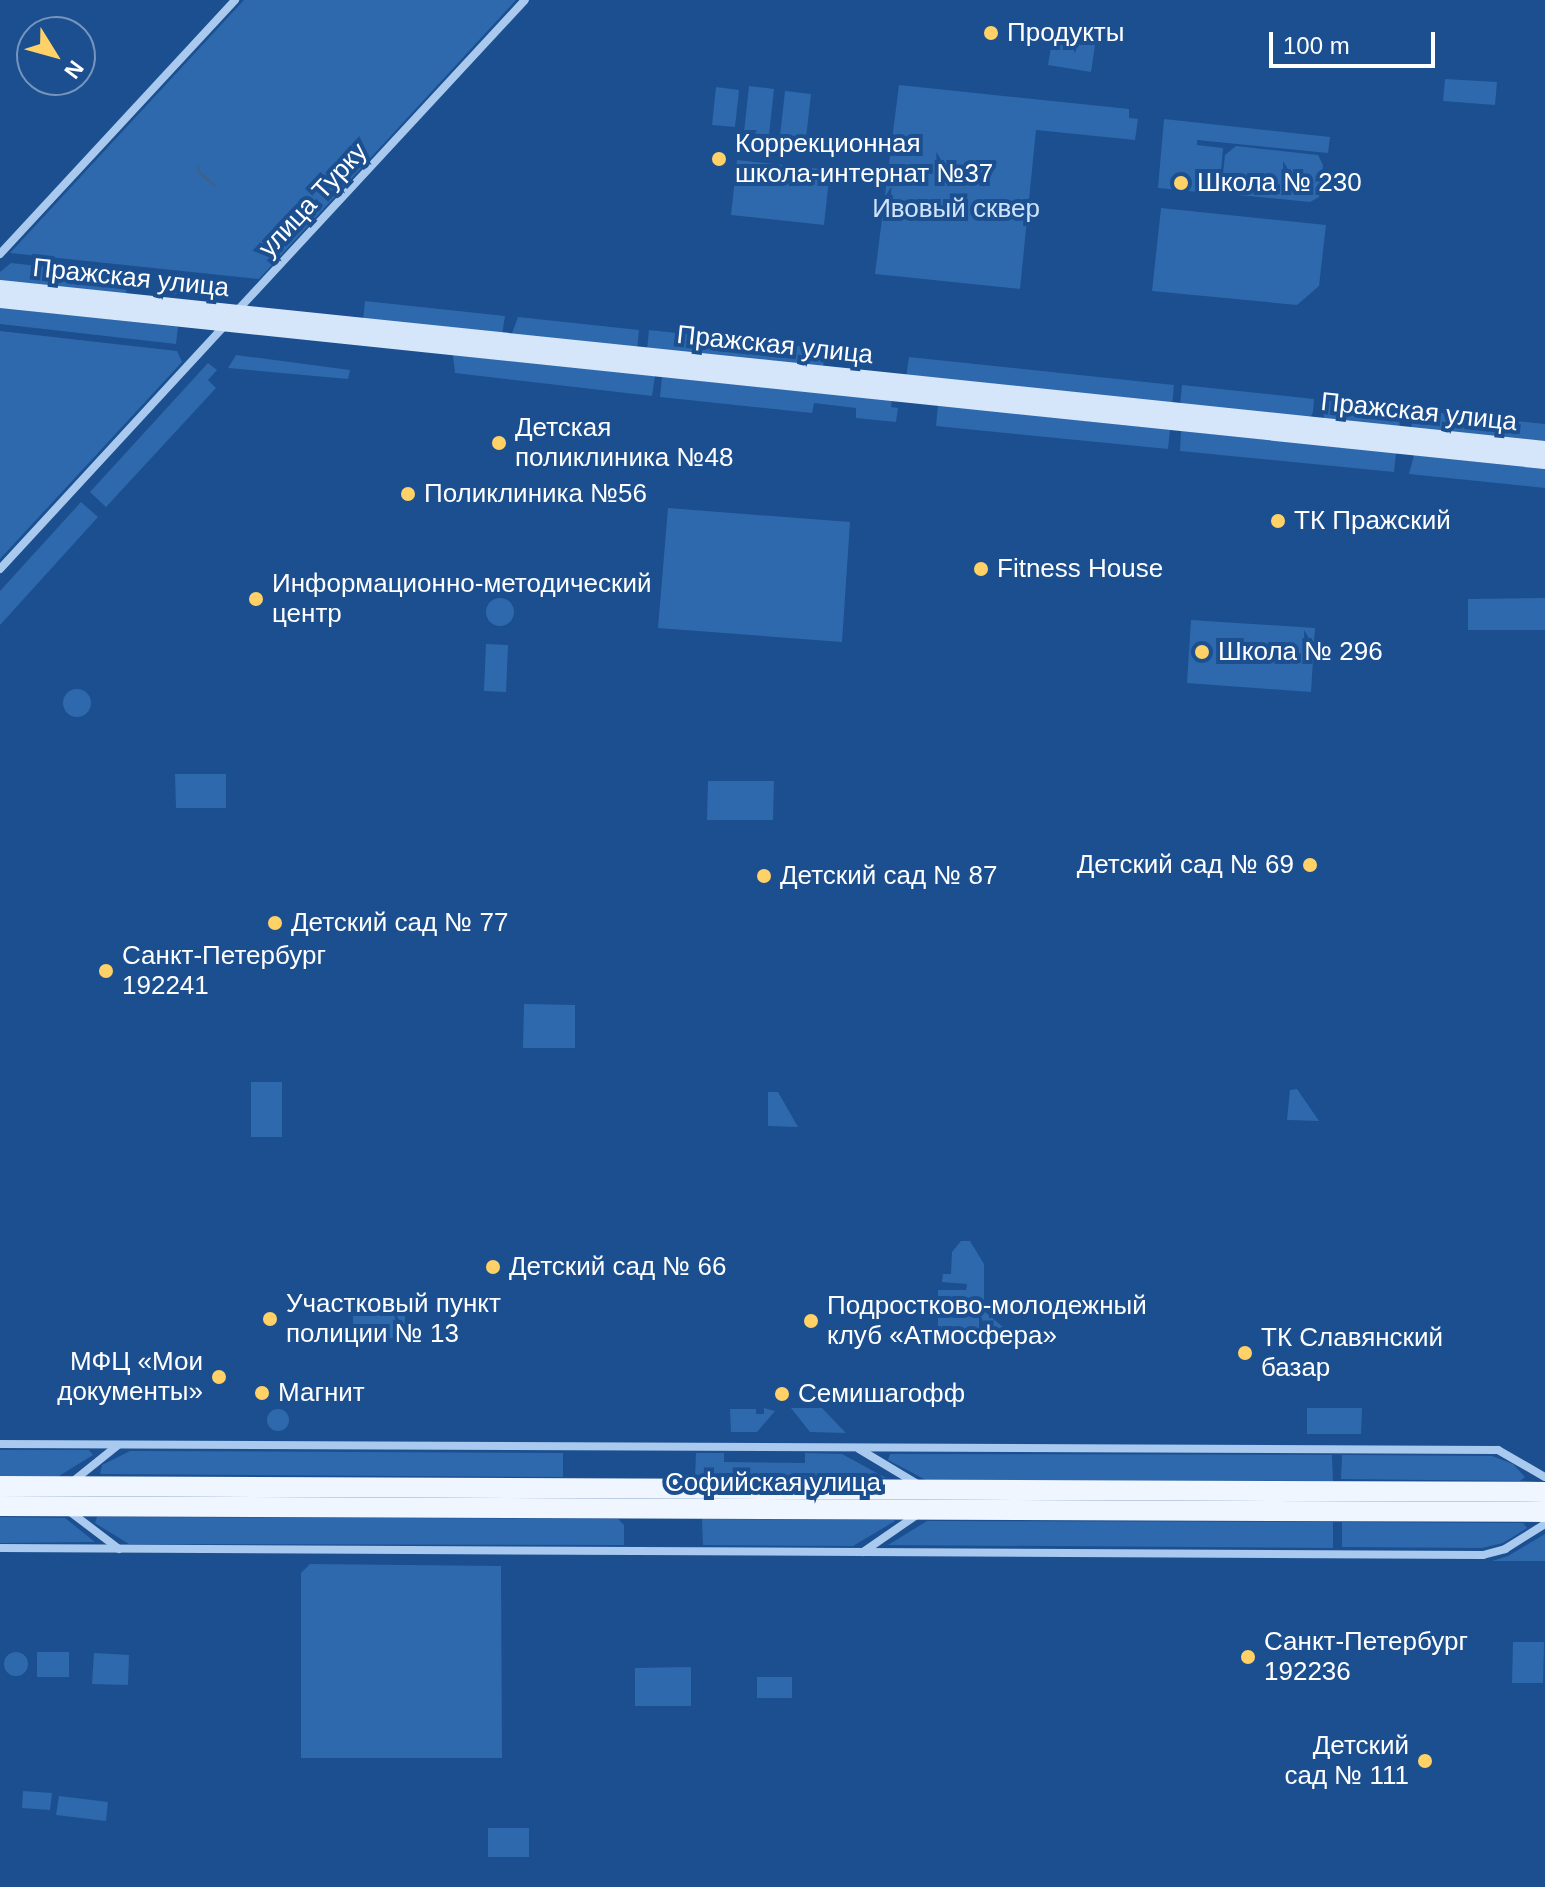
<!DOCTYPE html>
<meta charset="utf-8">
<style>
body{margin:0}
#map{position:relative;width:1545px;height:1887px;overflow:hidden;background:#1b4f8f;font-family:Arial,sans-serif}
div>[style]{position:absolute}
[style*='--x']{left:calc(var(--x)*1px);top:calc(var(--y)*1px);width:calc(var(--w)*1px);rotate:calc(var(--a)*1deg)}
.green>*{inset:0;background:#2e69ad}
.round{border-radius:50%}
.stream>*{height:3px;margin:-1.5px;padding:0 1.5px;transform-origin:1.5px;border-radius:1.5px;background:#3c6290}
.street>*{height:8px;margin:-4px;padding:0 4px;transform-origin:4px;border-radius:4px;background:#a9c9ee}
.secondary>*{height:16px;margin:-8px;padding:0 8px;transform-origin:8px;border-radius:8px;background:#d6e6fa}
.primary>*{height:20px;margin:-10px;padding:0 10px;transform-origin:10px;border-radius:10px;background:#f0f6ff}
.dots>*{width:22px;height:22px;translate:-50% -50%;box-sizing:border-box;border:4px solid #1b4f8f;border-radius:50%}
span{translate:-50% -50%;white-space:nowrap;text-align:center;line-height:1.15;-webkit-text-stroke:8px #1b4f8f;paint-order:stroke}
.poi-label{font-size:26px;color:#fff}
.left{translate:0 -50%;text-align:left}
.right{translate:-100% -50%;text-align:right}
.street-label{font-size:26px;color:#fff}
.park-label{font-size:26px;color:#cfe3fa}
.north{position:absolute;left:16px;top:16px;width:80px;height:80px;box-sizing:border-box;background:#1b4f8f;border:2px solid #7695bc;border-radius:50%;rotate:127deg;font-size:22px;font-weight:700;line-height:32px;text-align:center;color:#fff}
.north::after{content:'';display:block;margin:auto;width:28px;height:36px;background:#ffd166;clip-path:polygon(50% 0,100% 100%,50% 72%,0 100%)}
.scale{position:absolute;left:1269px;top:32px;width:166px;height:36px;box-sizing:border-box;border:4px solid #fff;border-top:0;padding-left:10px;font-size:24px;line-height:28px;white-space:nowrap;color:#fff;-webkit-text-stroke:6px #1b4f8f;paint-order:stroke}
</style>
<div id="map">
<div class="green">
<i style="clip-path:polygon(244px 0,516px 0,259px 279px,10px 253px)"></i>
<i style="clip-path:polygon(1054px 31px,1096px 38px,1091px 72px,1048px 65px)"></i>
<i style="clip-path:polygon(1445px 79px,1497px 82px,1495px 105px,1443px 101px)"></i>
<i style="clip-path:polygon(899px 85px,1129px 109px,1129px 118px,1138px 119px,1135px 140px,1036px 130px,1020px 289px,875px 274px)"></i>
<i style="clip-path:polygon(749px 86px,774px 89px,769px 135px,744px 132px)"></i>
<i style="clip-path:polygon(716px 87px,739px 90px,735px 127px,712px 125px)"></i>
<i style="clip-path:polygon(785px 91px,811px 94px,806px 138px,780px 136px)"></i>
<i style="clip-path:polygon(1164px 119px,1330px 137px,1328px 153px,1197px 140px,1197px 145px,1223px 148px,1219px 194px,1158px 188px)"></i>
<i style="clip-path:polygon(1236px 146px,1318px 155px,1323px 165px,1319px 197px,1310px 202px,1229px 194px,1222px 183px,1225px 155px)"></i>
<i style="clip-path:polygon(737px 160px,830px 170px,824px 225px,731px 215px)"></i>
<i style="clip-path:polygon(1161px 208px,1326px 225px,1319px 286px,1297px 305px,1152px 291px)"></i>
<i style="clip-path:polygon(11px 263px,124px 275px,127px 296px,0 283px,0 272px)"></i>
<i style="clip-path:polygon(167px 280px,204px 284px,202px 297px,172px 294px)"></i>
<i style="clip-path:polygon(365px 301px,505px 316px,502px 335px,363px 321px)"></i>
<i style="clip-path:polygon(0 307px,178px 327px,176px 344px,0 324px)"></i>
<i style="clip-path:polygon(518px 317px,639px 330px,637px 350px,511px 336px)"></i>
<i style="clip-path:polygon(649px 330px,825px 349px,823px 369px,647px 350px)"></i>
<i style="clip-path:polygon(0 331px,177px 351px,182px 362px,0 559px)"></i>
<i style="clip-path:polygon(236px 355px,350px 370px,348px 379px,228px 368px)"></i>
<i style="clip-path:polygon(453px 355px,655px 376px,652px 396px,455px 373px)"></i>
<i style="clip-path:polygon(909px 357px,1174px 385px,1172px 406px,906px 378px)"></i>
<i style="clip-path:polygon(208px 363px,217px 370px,208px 380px,216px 388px,106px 507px,90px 492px)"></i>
<i style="clip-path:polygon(662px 377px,892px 400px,891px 407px,898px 408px,896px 422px,856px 418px,856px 408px,814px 403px,812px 413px,660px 397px)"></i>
<i style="clip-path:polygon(1182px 385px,1314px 399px,1313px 412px,1309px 420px,1180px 406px)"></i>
<i style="clip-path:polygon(1323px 400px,1401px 408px,1399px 429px,1324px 421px)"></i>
<i style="clip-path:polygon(938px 405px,1170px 430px,1168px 449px,936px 426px)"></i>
<i style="clip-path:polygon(1413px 410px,1545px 424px,1545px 444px,1411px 430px)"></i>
<i style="clip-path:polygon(1181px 431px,1396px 453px,1394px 472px,1180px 451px)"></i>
<i style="clip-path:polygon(1414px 455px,1545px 469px,1545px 488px,1409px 474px)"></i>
<i style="clip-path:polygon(81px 502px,98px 517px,0 625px,0 591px)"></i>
<i style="clip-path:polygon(668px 508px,850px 522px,842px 642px,658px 628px)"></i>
<i style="clip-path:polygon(1545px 598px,1545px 630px,1468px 630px,1468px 599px)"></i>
<i class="round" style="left:486px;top:598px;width:28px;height:28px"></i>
<i style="clip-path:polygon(1191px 620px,1315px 628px,1311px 692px,1187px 683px)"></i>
<i style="clip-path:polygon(486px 644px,508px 645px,506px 692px,484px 691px)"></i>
<i class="round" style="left:63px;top:689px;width:28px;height:28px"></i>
<i style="clip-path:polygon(175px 774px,226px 774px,226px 808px,176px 808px)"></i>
<i style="clip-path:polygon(708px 781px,774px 781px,773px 820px,707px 820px)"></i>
<i style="clip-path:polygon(524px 1004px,575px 1005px,575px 1048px,523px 1048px)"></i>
<i style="clip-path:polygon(251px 1082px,282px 1082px,282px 1137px,251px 1137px)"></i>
<i style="clip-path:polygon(1297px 1089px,1319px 1121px,1287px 1120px,1290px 1090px)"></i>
<i style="clip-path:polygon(768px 1092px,778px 1092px,798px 1127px,768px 1126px)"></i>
<i style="clip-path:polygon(961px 1241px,970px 1241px,984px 1264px,984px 1311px,1004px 1328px,994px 1346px,979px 1312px,979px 1338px,938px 1338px,938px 1290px,966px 1290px,967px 1284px,942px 1282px,943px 1274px,951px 1274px,952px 1252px)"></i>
<i style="clip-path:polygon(353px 1310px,405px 1310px,405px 1338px,353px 1338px)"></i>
<i style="clip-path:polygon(764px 1408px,775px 1411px,757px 1432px,731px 1432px,730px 1409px,756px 1409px,756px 1414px,764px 1414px)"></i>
<i style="clip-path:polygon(791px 1408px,822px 1408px,846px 1433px,810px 1432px)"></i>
<i style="clip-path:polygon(1307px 1408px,1362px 1408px,1361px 1434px,1307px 1434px)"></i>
<i class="round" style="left:267px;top:1409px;width:22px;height:22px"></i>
<i style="clip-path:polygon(0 1450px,89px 1450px,93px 1455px,59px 1476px,0 1476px)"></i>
<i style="clip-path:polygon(130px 1451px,563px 1453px,563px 1477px,100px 1474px,102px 1465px)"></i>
<i style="clip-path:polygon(696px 1453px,724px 1453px,724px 1462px,805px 1463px,805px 1453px,842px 1454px,886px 1478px,695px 1478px)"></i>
<i style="clip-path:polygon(890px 1454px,1332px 1455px,1333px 1481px,926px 1480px,888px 1460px)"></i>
<i style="clip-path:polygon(1342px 1455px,1492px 1456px,1513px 1464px,1525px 1477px,1520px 1481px,1341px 1479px)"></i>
<i style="clip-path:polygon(0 1517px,65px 1518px,95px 1542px,0 1543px)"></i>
<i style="clip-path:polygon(97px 1517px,618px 1519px,624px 1525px,624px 1545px,129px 1544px,95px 1523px)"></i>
<i style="clip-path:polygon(702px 1519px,894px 1520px,895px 1521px,853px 1546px,703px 1545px)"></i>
<i style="clip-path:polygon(927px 1521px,1333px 1522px,1333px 1548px,888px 1545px)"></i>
<i style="clip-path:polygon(1342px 1522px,1523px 1523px,1527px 1528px,1503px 1543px,1482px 1548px,1342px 1547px)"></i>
<i style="clip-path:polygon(1545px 1534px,1545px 1561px,1492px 1561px,1508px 1556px)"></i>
<i style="clip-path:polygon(310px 1564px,501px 1566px,502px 1758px,301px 1758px,301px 1573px)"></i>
<i style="clip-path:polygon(1513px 1642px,1544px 1642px,1543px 1683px,1512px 1683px)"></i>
<i style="clip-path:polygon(37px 1652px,69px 1652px,69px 1677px,37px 1677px)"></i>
<i class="round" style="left:4px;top:1652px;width:24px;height:24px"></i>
<i style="clip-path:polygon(94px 1653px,129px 1655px,128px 1685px,92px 1684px)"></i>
<i style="clip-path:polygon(691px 1667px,691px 1706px,635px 1706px,635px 1668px)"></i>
<i style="clip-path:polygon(757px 1677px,792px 1677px,792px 1698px,757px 1698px)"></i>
<i style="clip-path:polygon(23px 1791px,52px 1793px,50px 1810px,22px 1808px)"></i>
<i style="clip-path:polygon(59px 1796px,108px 1802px,106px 1821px,56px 1815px)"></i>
<i style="clip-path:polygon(488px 1828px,529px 1828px,529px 1857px,488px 1857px)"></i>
</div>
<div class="stream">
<i style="--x:198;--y:166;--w:5;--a:90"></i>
<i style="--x:198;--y:171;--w:21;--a:41"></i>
</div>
<div class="street">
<i style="--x:0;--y:254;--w:346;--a:-47.2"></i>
<i style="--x:236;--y:312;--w:425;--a:-47.2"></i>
<i style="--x:0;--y:569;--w:332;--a:-47.3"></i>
<i style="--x:0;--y:1444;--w:1498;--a:0.23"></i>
<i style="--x:1498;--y:1450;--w:54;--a:29.9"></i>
<i style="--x:859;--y:1449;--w:70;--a:31"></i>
<i style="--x:72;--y:1482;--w:59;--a:-38.8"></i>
<i style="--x:69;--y:1511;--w:63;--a:37.2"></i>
<i style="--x:0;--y:1548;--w:1483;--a:0.27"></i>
<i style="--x:1483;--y:1555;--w:23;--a:-15"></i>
<i style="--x:1505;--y:1549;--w:47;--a:-32"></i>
<i style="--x:863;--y:1552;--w:67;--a:-34.6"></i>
</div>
<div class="secondary">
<i style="--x:0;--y:288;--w:1553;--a:5.95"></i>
<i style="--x:0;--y:300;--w:1553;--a:5.95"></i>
</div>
<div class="primary">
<i style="--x:0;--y:1486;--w:1545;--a:0.22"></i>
<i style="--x:0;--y:1506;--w:1545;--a:0.22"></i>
</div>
<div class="dots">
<i style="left:991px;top:33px;background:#ffd166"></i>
<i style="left:719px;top:159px;background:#ffd166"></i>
<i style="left:1181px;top:183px;background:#ffd166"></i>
<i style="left:499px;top:443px;background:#ffd166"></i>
<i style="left:408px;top:494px;background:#ffd166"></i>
<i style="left:1278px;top:521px;background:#ffd166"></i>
<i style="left:981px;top:569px;background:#ffd166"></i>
<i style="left:256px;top:599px;background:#ffd166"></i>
<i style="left:1202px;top:652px;background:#ffd166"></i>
<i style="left:1310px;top:865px;background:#ffd166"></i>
<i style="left:764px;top:876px;background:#ffd166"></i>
<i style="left:275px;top:923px;background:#ffd166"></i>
<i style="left:106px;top:971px;background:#ffd166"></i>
<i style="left:493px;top:1267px;background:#ffd166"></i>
<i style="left:270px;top:1319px;background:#ffd166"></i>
<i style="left:811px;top:1321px;background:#ffd166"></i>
<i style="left:1245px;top:1353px;background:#ffd166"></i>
<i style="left:219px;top:1377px;background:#ffd166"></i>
<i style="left:262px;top:1393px;background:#ffd166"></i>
<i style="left:782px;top:1394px;background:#ffd166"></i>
<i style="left:1248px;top:1657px;background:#ffd166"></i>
<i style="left:1425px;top:1761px;background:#ffd166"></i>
</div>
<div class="poi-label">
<span class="left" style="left:1007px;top:33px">Продукты</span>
<span class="left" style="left:735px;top:159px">Коррекционная<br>школа-интернат №37</span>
<span class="left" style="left:1197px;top:183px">Школа № 230</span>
<span class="left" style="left:515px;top:443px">Детская<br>поликлиника №48</span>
<span class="left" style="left:424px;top:494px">Поликлиника №56</span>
<span class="left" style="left:1294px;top:521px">ТК Пражский</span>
<span class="left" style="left:997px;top:569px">Fitness House</span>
<span class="left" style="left:272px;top:599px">Информационно-методический<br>центр</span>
<span class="left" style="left:1218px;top:652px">Школа № 296</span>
<span class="right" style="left:1294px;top:865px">Детский сад № 69</span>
<span class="left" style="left:780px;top:876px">Детский сад № 87</span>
<span class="left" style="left:291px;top:923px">Детский сад № 77</span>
<span class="left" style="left:122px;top:971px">Санкт-Петербург<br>192241</span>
<span class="left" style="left:509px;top:1267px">Детский сад № 66</span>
<span class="left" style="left:286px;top:1319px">Участковый пункт<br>полиции № 13</span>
<span class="left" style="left:827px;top:1321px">Подростково-молодежный<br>клуб «Атмосфера»</span>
<span class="left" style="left:1261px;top:1353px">ТК Славянский<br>базар</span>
<span class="right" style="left:203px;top:1377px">МФЦ «Мои<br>документы»</span>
<span class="left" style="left:278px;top:1393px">Магнит</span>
<span class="left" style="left:798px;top:1394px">Семишагофф</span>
<span class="left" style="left:1264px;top:1657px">Санкт-Петербург<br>192236</span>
<span class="right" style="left:1409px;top:1761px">Детский<br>сад № 111</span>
</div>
<div class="street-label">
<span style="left:313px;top:200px;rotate:-47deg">улица Турку</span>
<span style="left:131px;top:278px;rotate:6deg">Пражская улица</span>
<span style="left:775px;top:345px;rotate:6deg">Пражская улица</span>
<span style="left:1419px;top:412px;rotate:6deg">Пражская улица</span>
<span style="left:773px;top:1483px">Софийская улица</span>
</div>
<div class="park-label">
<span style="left:956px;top:209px">Ивовый сквер</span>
</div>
<div class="north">N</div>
<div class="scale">100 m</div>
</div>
